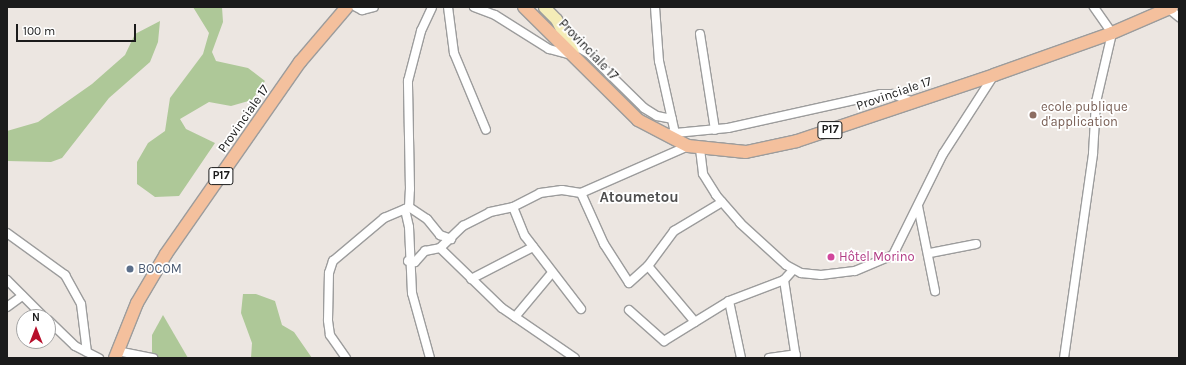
<!DOCTYPE html>
<meta charset="utf-8">
<style>
body{margin:0}
#map{position:relative;width:1186px;height:365px;overflow:hidden;background:#ece6e1;font-family:Karla,sans-serif}
div>[style]{position:absolute}
[style*='--x']{left:calc(var(--x)*1px);top:calc(var(--y)*1px);width:calc(var(--w)*1px);rotate:calc(var(--a)*1deg)}
.forest>*{inset:0;background:#aec898}
.roads{filter:drop-shadow(1px 0 #9c9c9c) drop-shadow(-1px 0 #9c9c9c) drop-shadow(0 1px #9c9c9c) drop-shadow(0 -1px #9c9c9c)}
.street>*{height:8px;margin:-4px;padding:0 4px;transform-origin:4px;border-radius:4px;background:#fff}
.secondary>*{height:11px;margin:-5.5px;padding:0 5.5px;transform-origin:5.5px;border-radius:5.5px;background:#f4ecb7}
.primary>*{height:12px;margin:-6px;padding:0 6px;transform-origin:6px;border-radius:6px;background:#f4c09d}
.dots>*{width:11px;height:11px;translate:-50% -50%;box-sizing:border-box;border:2px solid #fff;border-radius:50%}
span{translate:-50% -50%;white-space:nowrap;text-align:center;line-height:1.15;-webkit-text-stroke:3.5px #fff;paint-order:stroke}
.shield-label span{padding:1px 3px;background:#fff;border:1px solid;border-radius:3px;-webkit-text-stroke-width:0}
.shield-label{font-size:12px;color:#1b1b1b;font-weight:700}
.street-label{font-size:13px;color:#1b1b1b}
.education-label{font-size:13px;color:#785e54}
.left{translate:0 -50%;text-align:left}
.hotel-label{font-size:13px;color:#b23c85}
.service-label{font-size:13px;color:#4e5e75}
.quarter-label{font-size:15px;color:#4e4e4e;font-weight:700}
.frame{position:absolute;inset:0;border:8px solid #1b1b1b;pointer-events:none}
.north{position:absolute;left:16px;top:309px;width:40px;height:40px;box-sizing:border-box;background:#fff;border:1px solid #a4a4a4;border-radius:50%;rotate:0deg;font-size:11px;font-weight:700;line-height:16px;text-align:center;color:#1b1b1b}
.north::after{content:'';display:block;margin:auto;width:14px;height:18px;background:#b70f2b;clip-path:polygon(50% 0,100% 100%,50% 72%,0 100%)}
.scale{position:absolute;left:16px;top:24px;width:120px;height:18px;box-sizing:border-box;border:2px solid #1b1b1b;border-top:0;padding-left:5px;font-size:12px;line-height:14px;white-space:nowrap;color:#1b1b1b;-webkit-text-stroke:3px #fff;paint-order:stroke}
</style>
<div id="map">
<div class="forest">
<i style="clip-path:polygon(193px 7px,222px 7px,223px 22px,212px 52px,216px 61px,248px 68px,265px 81px,252px 100px,231px 106px,209px 102px,180px 119px,186px 129px,215px 143px,179px 196px,155px 197px,137px 184px,137px 162px,148px 143px,165px 131px,170px 98px,203px 54px,209px 33px)"></i>
<i style="clip-path:polygon(160px 21px,158px 42px,150px 62px,109px 98px,62px 158px,51px 162px,7px 161px,7px 131px,38px 122px,92px 84px,125px 55px,135px 34px)"></i>
<i style="clip-path:polygon(243px 294px,256px 294px,275px 301px,282px 325px,294px 332px,312px 358px,251px 358px,252px 343px,241px 313px)"></i>
<i style="clip-path:polygon(163px 315px,188px 358px,152px 358px,152px 335px)"></i>
</div>
<div class="roads">
<div class="street">
<i style="--x:356;--y:7;--w:7;--a:27"></i>
<i style="--x:362;--y:10;--w:12;--a:-14"></i>
<i style="--x:448;--y:7;--w:46;--a:82.6"></i>
<i style="--x:454;--y:53;--w:83;--a:67.4"></i>
<i style="--x:474;--y:7;--w:22;--a:21"></i>
<i style="--x:495;--y:15;--w:64;--a:32.2"></i>
<i style="--x:549;--y:49;--w:23;--a:15"></i>
<i style="--x:655;--y:7;--w:54;--a:85.8"></i>
<i style="--x:659;--y:61;--w:74;--a:77.5"></i>
<i style="--x:1169;--y:9;--w:13;--a:39"></i>
<i style="--x:700;--y:34;--w:97;--a:81.1"></i>
<i style="--x:570;--y:42;--w:22;--a:32"></i>
<i style="--x:589;--y:54;--w:77;--a:44.5"></i>
<i style="--x:644;--y:108;--w:15;--a:32"></i>
<i style="--x:657;--y:116;--w:15;--a:11"></i>
<i style="--x:665;--y:134;--w:63;--a:-5.4"></i>
<i style="--x:728;--y:128;--w:157;--a:-12.5"></i>
<i style="--x:881;--y:94;--w:12;--a:0"></i>
<i style="--x:893;--y:94;--w:22;--a:22"></i>
<i style="--x:700;--y:149;--w:25;--a:83"></i>
<i style="--x:703;--y:174;--w:25;--a:58"></i>
<i style="--x:716;--y:195;--w:37;--a:49"></i>
<i style="--x:740;--y:223;--w:62;--a:42.4"></i>
<i style="--x:786;--y:265;--w:17;--a:28"></i>
<i style="--x:801;--y:273;--w:20;--a:6"></i>
<i style="--x:821;--y:275;--w:34;--a:-7"></i>
<i style="--x:855;--y:271;--w:41;--a:-22.8"></i>
<i style="--x:893;--y:255;--w:113;--a:-63.7"></i>
<i style="--x:943;--y:154;--w:94;--a:-57.2"></i>
<i style="--x:581;--y:193;--w:56;--a:65.7"></i>
<i style="--x:604;--y:244;--w:46;--a:57.3"></i>
<i style="--x:629;--y:283;--w:25;--a:-42"></i>
<i style="--x:648;--y:266;--w:44;--a:-53.4"></i>
<i style="--x:674;--y:231;--w:56;--a:-31.1"></i>
<i style="--x:918;--y:206;--w:87;--a:78.7"></i>
<i style="--x:409;--y:207;--w:22;--a:34"></i>
<i style="--x:427;--y:219;--w:21;--a:51"></i>
<i style="--x:440;--y:235;--w:12;--a:20"></i>
<i style="--x:513;--y:207;--w:31;--a:68"></i>
<i style="--x:525;--y:236;--w:92;--a:52.5"></i>
<i style="--x:7;--y:233;--w:72;--a:35.9"></i>
<i style="--x:65;--y:275;--w:33;--a:61"></i>
<i style="--x:81;--y:304;--w:48;--a:82.9"></i>
<i style="--x:440;--y:248;--w:86;--a:44.1"></i>
<i style="--x:502;--y:308;--w:88;--a:34.4"></i>
<i style="--x:930;--y:253;--w:47;--a:-11.1"></i>
<i style="--x:408;--y:261;--w:7;--a:8"></i>
<i style="--x:415;--y:262;--w:15;--a:-48"></i>
<i style="--x:425;--y:251;--w:15;--a:-11"></i>
<i style="--x:440;--y:248;--w:32;--a:-44"></i>
<i style="--x:463;--y:226;--w:30;--a:-27"></i>
<i style="--x:490;--y:212;--w:24;--a:-12"></i>
<i style="--x:513;--y:207;--w:30;--a:-27"></i>
<i style="--x:540;--y:193;--w:22;--a:-8"></i>
<i style="--x:562;--y:190;--w:19;--a:9"></i>
<i style="--x:581;--y:193;--w:117;--a:-23.7"></i>
<i style="--x:648;--y:266;--w:73;--a:50"></i>
<i style="--x:471;--y:279;--w:70;--a:-27.3"></i>
<i style="--x:7;--y:280;--w:52;--a:45"></i>
<i style="--x:784;--y:280;--w:79;--a:81.3"></i>
<i style="--x:729;--y:301;--w:58;--a:78.1"></i>
<i style="--x:7;--y:307;--w:19;--a:-36"></i>
<i style="--x:629;--y:310;--w:47;--a:41.5"></i>
<i style="--x:664;--y:341;--w:76;--a:-31.6"></i>
<i style="--x:729;--y:301;--w:59;--a:-20.9"></i>
<i style="--x:784;--y:280;--w:13;--a:-48"></i>
<i style="--x:515;--y:317;--w:56;--a:-50.1"></i>
<i style="--x:48;--y:320;--w:37;--a:44"></i>
<i style="--x:75;--y:346;--w:27;--a:27"></i>
<i style="--x:117;--y:351;--w:37;--a:11"></i>
<i style="--x:346;--y:358;--w:28;--a:-125"></i>
<i style="--x:330;--y:335;--w:15;--a:-98"></i>
<i style="--x:328;--y:320;--w:47;--a:-88.8"></i>
<i style="--x:329;--y:273;--w:13;--a:-72"></i>
<i style="--x:333;--y:261;--w:67;--a:-40.1"></i>
<i style="--x:384;--y:218;--w:23;--a:-23"></i>
<i style="--x:430;--y:358;--w:67;--a:-105.5"></i>
<i style="--x:412;--y:293;--w:66;--a:-92.6"></i>
<i style="--x:409;--y:227;--w:18;--a:-103"></i>
<i style="--x:405;--y:209;--w:4;--a:-27"></i>
<i style="--x:409;--y:207;--w:18;--a:-87"></i>
<i style="--x:410;--y:189;--w:108;--a:-91.1"></i>
<i style="--x:408;--y:81;--w:52;--a:-75.4"></i>
<i style="--x:421;--y:31;--w:26;--a:-65"></i>
<i style="--x:769;--y:358;--w:27;--a:-8"></i>
<i style="--x:1064;--y:358;--w:207;--a:-81.9"></i>
<i style="--x:1093;--y:153;--w:51;--a:-86.6"></i>
<i style="--x:1096;--y:102;--w:71;--a:-76.9"></i>
<i style="--x:1112;--y:33;--w:32;--a:-125"></i>
</div>
<div class="secondary">
<i style="--x:544;--y:7;--w:17;--a:45"></i>
<i style="--x:556;--y:19;--w:37;--a:63"></i>
</div>
<div class="primary">
<i style="--x:524;--y:7;--w:161;--a:44.7"></i>
<i style="--x:638;--y:120;--w:56;--a:27.5"></i>
<i style="--x:688;--y:146;--w:58;--a:5.9"></i>
<i style="--x:746;--y:152;--w:52;--a:-12.2"></i>
<i style="--x:797;--y:141;--w:208;--a:-18.5"></i>
<i style="--x:994;--y:75;--w:125;--a:-19.6"></i>
<i style="--x:1112;--y:33;--w:65;--a:-23.4"></i>
<i style="--x:115;--y:358;--w:59;--a:-68.2"></i>
<i style="--x:137;--y:303;--w:57;--a:-59.4"></i>
<i style="--x:166;--y:254;--w:234;--a:-55.1"></i>
<i style="--x:300;--y:62;--w:72;--a:-49.5"></i>
</div>
</div>
<div class="dots">
<i style="left:1033px;top:115px;background:#8d6e63"></i>
<i style="left:831px;top:257px;background:#d1479c"></i>
<i style="left:130px;top:269px;background:#5c6f8a"></i>
</div>
<div class="shield-label">
<span style="left:830px;top:130px">P17</span>
<span style="left:221px;top:176px">P17</span>
</div>
<div class="street-label">
<span style="left:588px;top:50px;rotate:46deg">Provinciale 17</span>
<span style="left:894px;top:94px;rotate:-19deg">Provinciale 17</span>
<span style="left:244px;top:119px;rotate:-55deg">Provinciale 17</span>
</div>
<div class="education-label">
<span class="left" style="left:1041px;top:115px">ecole publique<br>d'application</span>
</div>
<div class="hotel-label">
<span class="left" style="left:839px;top:257px">Hôtel Morino</span>
</div>
<div class="service-label">
<span class="left" style="left:138px;top:269px">BOCOM</span>
</div>
<div class="quarter-label">
<span style="left:639px;top:198px">Atoumetou</span>
</div>
<div class="frame"></div>
<div class="north">N</div>
<div class="scale">100 m</div>
</div>
